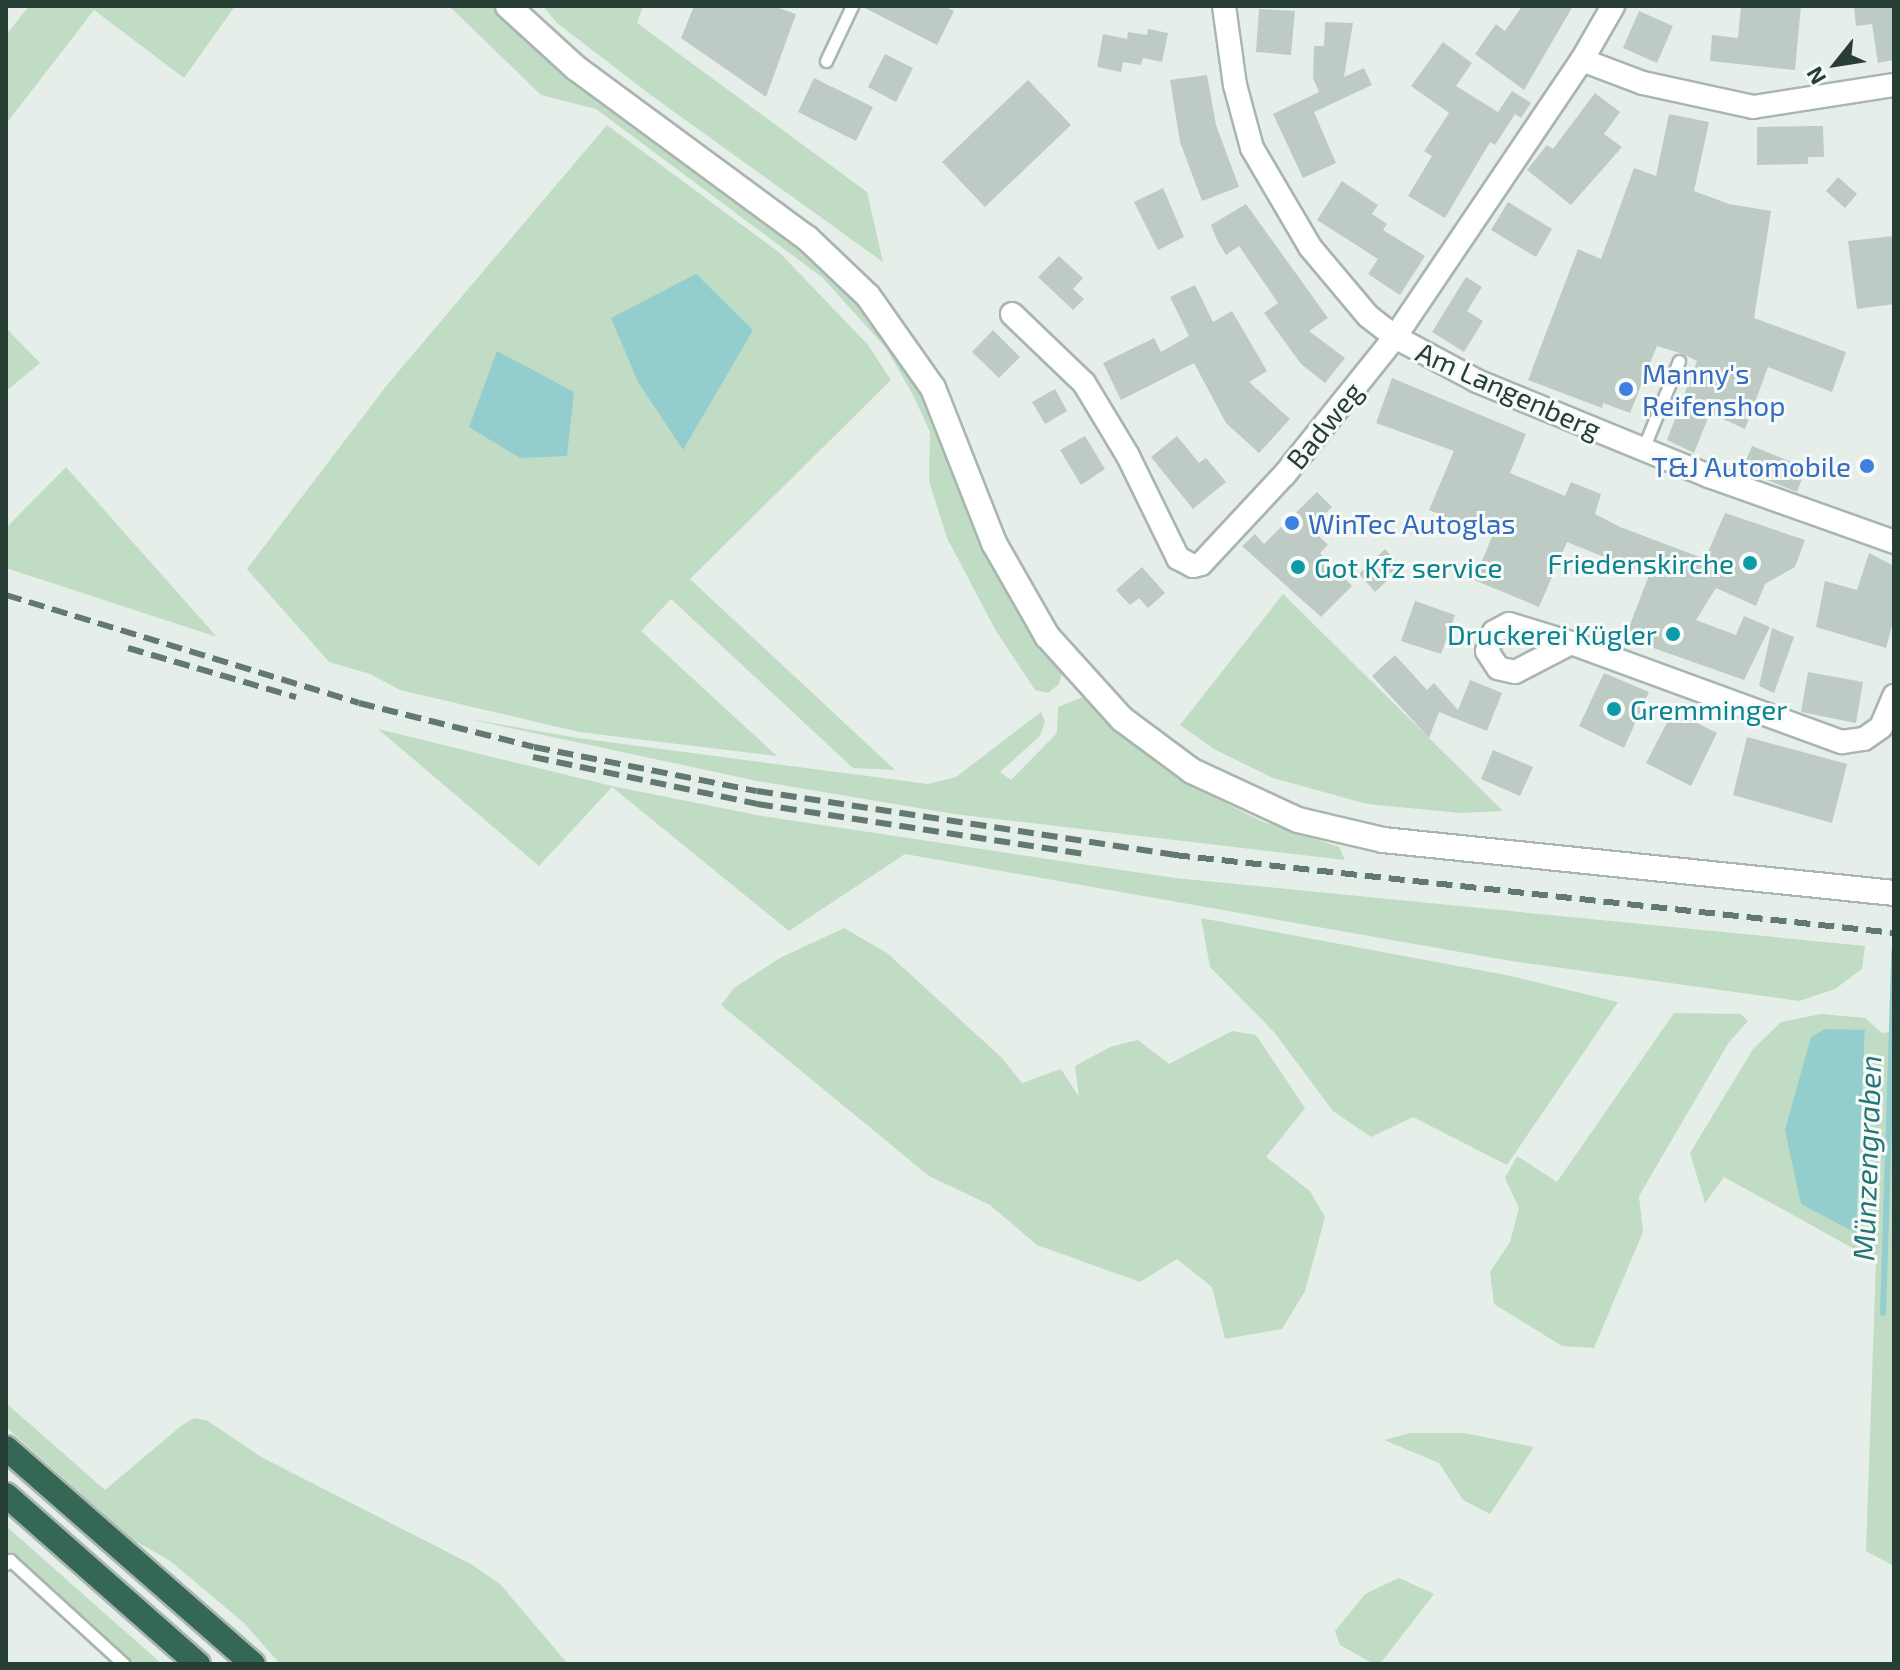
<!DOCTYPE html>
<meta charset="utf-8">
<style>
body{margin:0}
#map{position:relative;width:1900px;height:1670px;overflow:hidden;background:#e6eee9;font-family:"Exo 2",sans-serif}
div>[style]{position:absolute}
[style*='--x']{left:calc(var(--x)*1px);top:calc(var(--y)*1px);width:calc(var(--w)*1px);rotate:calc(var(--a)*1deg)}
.green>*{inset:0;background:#c1dcc4}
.water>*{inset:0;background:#93cdcd}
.stream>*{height:6px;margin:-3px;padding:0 3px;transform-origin:3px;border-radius:3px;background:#93cdcd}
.building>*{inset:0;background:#becbc4}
.roads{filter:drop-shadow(2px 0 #a9b6af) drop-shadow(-2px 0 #a9b6af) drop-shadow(0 2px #a9b6af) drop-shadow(0 -2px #a9b6af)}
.lane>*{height:11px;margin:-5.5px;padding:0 5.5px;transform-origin:5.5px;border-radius:5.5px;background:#fff}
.street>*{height:22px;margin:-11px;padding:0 11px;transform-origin:11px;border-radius:11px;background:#fff}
.secondary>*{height:24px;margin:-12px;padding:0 12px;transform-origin:12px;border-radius:12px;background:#fff}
.highway>*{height:24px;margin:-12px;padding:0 12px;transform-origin:12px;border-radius:12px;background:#346855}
.rail>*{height:6px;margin-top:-3px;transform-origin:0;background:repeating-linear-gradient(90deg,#61796f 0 16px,transparent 0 24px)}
.dots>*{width:22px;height:22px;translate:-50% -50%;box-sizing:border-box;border:4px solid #f6faf8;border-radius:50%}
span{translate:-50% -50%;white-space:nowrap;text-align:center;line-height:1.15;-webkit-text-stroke:6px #f6faf8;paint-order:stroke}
.shop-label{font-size:28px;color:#366cbe}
.left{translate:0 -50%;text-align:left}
.right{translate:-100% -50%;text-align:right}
.street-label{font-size:28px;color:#263e34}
.culture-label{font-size:28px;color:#0d838f}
.water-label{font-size:30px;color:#247676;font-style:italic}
.frame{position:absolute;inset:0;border:8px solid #263e34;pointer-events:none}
.north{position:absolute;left:1796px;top:24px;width:80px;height:80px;-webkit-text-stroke:6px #f6faf8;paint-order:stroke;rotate:240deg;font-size:22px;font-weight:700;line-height:32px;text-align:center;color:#263e34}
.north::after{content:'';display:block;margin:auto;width:28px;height:36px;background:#263e34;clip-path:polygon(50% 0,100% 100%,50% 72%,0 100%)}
</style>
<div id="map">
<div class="green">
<i style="clip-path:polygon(29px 6px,235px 6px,184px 78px,94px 10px,6px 124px,6px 35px)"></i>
<i style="clip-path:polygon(449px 6px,495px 6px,525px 40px,600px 97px,805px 244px,839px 281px,891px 341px,921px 388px,952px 453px,960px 493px,980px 543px,1013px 606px,1062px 674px,1059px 684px,1048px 693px,1035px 690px,996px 631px,947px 538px,929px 481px,930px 432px,913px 395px,886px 348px,823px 278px,596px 109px,541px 95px)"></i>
<i style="clip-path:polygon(543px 6px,643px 6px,637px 23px,867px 192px,883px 262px,652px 96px,557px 23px)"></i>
<i style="clip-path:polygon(607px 125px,780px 253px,868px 345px,891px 380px,690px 579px,895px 770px,853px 768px,671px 599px,641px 631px,777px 756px,579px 732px,400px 690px,370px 674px,329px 662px,247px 569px,387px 385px)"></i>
<i style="clip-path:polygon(6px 328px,40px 363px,6px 391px)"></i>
<i style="clip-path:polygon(66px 467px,217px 637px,6px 568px,6px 528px)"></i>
<i style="clip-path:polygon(1283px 594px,1503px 811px,1460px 813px,1367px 804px,1273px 778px,1214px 749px,1180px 725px)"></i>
<i style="clip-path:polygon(1085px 696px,1128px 738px,1198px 789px,1261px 821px,1339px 847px,1345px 860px,954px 814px,757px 781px,464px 718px,578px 738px,928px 784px,956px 777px,1041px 712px,1045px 722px,1040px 736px,1000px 772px,1011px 780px,1057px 733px,1058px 707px)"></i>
<i style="clip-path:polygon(378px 729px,612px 786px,762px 816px,1175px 878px,1865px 946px,1862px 969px,1835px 989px,1799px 1001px,1511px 961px,905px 854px,789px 931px,612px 787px,539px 866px)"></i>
<i style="clip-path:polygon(1201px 918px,1506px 975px,1618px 1002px,1507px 1165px,1413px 1117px,1371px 1137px,1333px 1111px,1274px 1032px,1210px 967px)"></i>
<i style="clip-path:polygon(844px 928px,887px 953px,1001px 1057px,1022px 1083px,1061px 1069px,1079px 1097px,1075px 1066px,1110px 1047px,1138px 1040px,1169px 1064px,1232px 1031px,1256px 1035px,1305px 1108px,1266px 1157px,1310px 1191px,1325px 1217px,1305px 1291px,1282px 1329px,1225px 1339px,1212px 1287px,1177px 1259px,1140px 1282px,1037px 1245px,990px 1205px,929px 1176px,721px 1005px,734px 988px,780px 958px)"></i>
<i style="clip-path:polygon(evenodd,1891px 949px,1894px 949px,1894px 1566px,1866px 1551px,1876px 1261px,1724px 1177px,1705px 1203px,1690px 1153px,1753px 1049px,1781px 1022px,1821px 1014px,1865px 1018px,1882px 1033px,1892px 1032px,1891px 949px,1825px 1029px,1865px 1031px,1856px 1233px,1805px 1068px,1811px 1038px,1825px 1029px)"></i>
<i style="clip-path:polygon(1674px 1013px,1741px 1014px,1748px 1021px,1729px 1042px,1639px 1196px,1643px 1232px,1594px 1348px,1562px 1346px,1494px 1304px,1490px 1272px,1510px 1242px,1519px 1208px,1505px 1178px,1517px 1156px,1557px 1182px)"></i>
<i style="clip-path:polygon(6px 1403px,105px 1490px,181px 1426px,194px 1418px,208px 1421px,261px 1457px,471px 1564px,500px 1584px,568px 1664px,280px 1664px,244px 1623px,169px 1560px,133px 1540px,6px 1427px)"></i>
<i style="clip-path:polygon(1410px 1433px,1464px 1433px,1534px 1447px,1490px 1514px,1463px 1500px,1439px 1463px,1384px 1440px)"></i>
<i style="clip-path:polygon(6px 1526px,162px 1664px,132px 1664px,33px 1576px,6px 1551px)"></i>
<i style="clip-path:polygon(1399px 1578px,1434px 1594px,1380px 1664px,1374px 1664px,1340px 1645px,1335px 1631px,1365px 1594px)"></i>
</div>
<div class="water">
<i style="clip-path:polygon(696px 274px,753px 330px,683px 450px,638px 382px,611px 318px)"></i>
<i style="clip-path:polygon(497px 351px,574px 392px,567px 456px,520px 458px,469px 427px)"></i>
<i style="clip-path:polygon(1825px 1029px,1865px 1030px,1856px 1233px,1801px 1204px,1785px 1130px,1811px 1037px)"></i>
</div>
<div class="stream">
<i style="--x:1883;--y:1313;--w:358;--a:-88.2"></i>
</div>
<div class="building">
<i style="clip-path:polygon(694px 6px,773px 6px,796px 14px,766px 97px,681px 38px)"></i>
<i style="clip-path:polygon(861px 6px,943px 6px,954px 11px,937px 45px)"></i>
<i style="clip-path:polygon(1522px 6px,1573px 6px,1524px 90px,1475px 54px,1496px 24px,1505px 31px)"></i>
<i style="clip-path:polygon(1741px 6px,1801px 6px,1795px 70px,1710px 61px,1712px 35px,1738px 38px)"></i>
<i style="clip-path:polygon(1854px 6px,1894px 6px,1894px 60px,1878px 63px,1872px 24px,1856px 26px)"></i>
<i style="clip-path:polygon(1259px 9px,1295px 11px,1291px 55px,1256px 52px)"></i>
<i style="clip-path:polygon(1639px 11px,1673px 26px,1657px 63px,1623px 48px)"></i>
<i style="clip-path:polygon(1325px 22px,1353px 23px,1344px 77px,1364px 68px,1372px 85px,1314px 112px,1336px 163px,1303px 178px,1273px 114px,1319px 92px,1313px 78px,1314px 46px,1324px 46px)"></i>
<i style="clip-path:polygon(1148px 29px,1168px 33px,1162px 62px,1143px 58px,1141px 65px,1123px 62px,1121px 72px,1097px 67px,1103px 34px,1127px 39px,1128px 32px,1147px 35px)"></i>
<i style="clip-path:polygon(1443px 42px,1472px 63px,1456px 86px,1498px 112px,1512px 91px,1531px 103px,1521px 118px,1515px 114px,1495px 145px,1490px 142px,1445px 218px,1408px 196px,1432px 156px,1424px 151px,1449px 113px,1411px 86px)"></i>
<i style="clip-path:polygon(885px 54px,913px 68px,896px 102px,868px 87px)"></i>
<i style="clip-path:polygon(1207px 75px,1216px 125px,1239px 187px,1202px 201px,1180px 142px,1170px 80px)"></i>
<i style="clip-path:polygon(814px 78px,873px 107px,856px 141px,798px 112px)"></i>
<i style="clip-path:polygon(1028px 80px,1071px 125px,985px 207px,942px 162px)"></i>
<i style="clip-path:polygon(1595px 93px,1620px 112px,1604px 134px,1622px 147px,1571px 205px,1527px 170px,1547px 145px,1553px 149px)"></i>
<i style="clip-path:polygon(1669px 114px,1709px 122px,1694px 191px,1729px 204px,1771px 211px,1754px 318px,1846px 352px,1832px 392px,1768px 367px,1745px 429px,1710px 413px,1694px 453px,1667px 440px,1697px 361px,1683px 354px,1657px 346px,1630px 413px,1603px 403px,1602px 408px,1528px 380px,1578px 249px,1601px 259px,1634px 168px,1656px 176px)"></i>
<i style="clip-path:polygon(1814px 126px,1823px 126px,1824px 157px,1808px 157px,1808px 164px,1757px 165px,1757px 127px)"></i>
<i style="clip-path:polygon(1838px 177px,1857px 194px,1845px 208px,1826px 191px)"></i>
<i style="clip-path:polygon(1342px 181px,1378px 205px,1372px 214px,1387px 224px,1383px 230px,1425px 256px,1400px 295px,1368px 274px,1378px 259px,1317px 220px)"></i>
<i style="clip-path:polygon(1163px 188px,1184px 237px,1158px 250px,1134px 202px)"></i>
<i style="clip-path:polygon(1508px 202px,1552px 229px,1536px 257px,1491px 230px)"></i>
<i style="clip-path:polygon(1246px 204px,1328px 318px,1309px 331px,1345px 358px,1325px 383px,1301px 364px,1264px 313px,1278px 303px,1239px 246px,1226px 255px,1217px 240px,1211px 225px)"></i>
<i style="clip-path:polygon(1894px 236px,1894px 304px,1857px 309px,1848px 241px)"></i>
<i style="clip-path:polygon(1059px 256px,1083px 278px,1073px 289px,1084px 299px,1073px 310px,1038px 277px)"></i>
<i style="clip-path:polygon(1466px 277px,1482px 287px,1467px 311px,1483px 321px,1464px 352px,1432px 332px)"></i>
<i style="clip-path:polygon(1195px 285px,1213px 322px,1232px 311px,1267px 371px,1249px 382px,1290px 419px,1259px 453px,1226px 423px,1194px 363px,1121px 400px,1103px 363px,1154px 338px,1161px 352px,1189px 336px,1170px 297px)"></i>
<i style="clip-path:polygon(993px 330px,1020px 357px,999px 378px,972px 352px)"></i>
<i style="clip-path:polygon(1392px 378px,1526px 434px,1510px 473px,1565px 496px,1571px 482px,1601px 494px,1595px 514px,1620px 527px,1705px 559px,1725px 513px,1805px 540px,1795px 567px,1765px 584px,1756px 606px,1716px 588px,1696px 620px,1736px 635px,1744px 616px,1770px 627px,1744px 680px,1625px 638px,1649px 575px,1567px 542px,1539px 607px,1474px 580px,1492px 537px,1429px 510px,1454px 451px,1376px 423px)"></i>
<i style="clip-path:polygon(1055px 389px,1067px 411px,1045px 424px,1032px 402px)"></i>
<i style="clip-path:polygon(1085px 436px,1105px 469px,1081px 485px,1060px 450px)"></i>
<i style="clip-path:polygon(1177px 436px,1199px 463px,1206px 458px,1226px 482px,1193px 509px,1151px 457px)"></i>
<i style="clip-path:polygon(1752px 446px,1806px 468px,1797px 492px,1742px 470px)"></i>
<i style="clip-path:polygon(1317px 492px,1332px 507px,1311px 528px,1328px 545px,1320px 553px,1352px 586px,1321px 617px,1242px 546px,1255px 534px,1264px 544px)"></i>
<i style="clip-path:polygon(1385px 549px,1402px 567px,1375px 592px,1359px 574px)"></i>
<i style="clip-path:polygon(1869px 553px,1894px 566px,1894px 618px,1886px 648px,1816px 627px,1825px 581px,1857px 590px)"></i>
<i style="clip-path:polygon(1142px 567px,1165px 593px,1148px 608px,1139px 598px,1130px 605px,1116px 590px)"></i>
<i style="clip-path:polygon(1415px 601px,1455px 615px,1441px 654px,1401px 641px)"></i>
<i style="clip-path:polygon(1772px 628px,1794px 637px,1774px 693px,1759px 686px)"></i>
<i style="clip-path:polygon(1395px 655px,1427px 690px,1434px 683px,1458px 710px,1470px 680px,1502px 693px,1487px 731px,1439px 712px,1429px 738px,1372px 676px)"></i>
<i style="clip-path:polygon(1808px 672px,1863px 682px,1856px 723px,1801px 712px)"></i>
<i style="clip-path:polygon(1604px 673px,1649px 692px,1624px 748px,1579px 726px)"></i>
<i style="clip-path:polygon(1673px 711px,1717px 733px,1691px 786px,1646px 763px)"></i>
<i style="clip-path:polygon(1747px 737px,1847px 764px,1832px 823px,1733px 795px)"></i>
<i style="clip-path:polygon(1493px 750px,1533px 767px,1520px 796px,1481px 779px)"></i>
</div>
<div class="roads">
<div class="lane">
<i style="--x:826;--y:61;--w:61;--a:-64.7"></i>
<i style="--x:1643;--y:449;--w:95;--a:-67.8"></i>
<i style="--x:6;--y:1564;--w:6;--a:-45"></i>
<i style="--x:10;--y:1560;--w:154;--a:42.4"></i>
</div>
<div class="street">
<i style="--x:1224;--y:6;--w:80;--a:82.1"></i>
<i style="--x:1235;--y:85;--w:65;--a:74.9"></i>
<i style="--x:1252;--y:148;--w:115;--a:59.6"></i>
<i style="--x:1310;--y:247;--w:90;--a:50"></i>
<i style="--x:1368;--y:316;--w:34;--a:38"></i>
<i style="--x:1395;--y:337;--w:93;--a:28.2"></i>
<i style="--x:1477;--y:381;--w:251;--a:22.3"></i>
<i style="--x:1709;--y:476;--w:196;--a:19.6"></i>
<i style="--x:1582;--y:60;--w:65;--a:20.7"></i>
<i style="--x:1643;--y:83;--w:113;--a:12.3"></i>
<i style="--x:1753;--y:107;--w:143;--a:-8.9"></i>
<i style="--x:1012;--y:314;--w:100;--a:43.8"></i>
<i style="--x:1084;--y:383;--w:85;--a:58.9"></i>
<i style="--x:1128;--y:456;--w:114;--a:63.9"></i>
<i style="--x:1178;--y:558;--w:17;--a:28"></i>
<i style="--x:1193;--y:566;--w:8;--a:-14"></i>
<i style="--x:1201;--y:564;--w:123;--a:-47"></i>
<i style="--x:1285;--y:474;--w:176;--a:-51.2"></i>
<i style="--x:1395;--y:337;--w:334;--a:-56"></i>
<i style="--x:1582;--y:60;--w:62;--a:-60.1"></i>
<i style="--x:1571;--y:643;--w:63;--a:152.6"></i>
<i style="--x:1515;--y:672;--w:17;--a:-167"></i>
<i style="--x:1498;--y:668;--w:20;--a:-123"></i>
<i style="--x:1487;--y:651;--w:20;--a:-70"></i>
<i style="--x:1494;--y:632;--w:17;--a:-28"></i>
<i style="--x:1509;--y:624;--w:65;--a:17"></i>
<i style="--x:1571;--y:643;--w:289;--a:20.1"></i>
<i style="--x:1842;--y:742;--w:22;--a:-8"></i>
<i style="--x:1864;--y:739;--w:21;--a:-35"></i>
<i style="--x:1881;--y:727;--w:34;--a:-67"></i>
</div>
<div class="secondary">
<i style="--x:508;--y:6;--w:92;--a:42.4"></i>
<i style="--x:576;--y:68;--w:287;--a:36.4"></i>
<i style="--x:807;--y:238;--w:84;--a:43.6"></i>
<i style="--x:868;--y:296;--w:113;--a:54.8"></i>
<i style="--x:933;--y:388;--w:167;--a:68.5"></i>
<i style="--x:994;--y:543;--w:107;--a:60.3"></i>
<i style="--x:1047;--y:636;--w:112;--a:47.9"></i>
<i style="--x:1122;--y:719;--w:87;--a:36.6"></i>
<i style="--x:1192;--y:771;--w:117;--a:24.8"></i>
<i style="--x:1298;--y:820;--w:87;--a:13.2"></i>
<i style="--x:1383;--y:840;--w:514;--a:5.92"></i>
</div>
<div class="highway">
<i style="--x:6;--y:1448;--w:328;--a:41.2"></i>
<i style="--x:6;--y:1495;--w:256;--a:41.4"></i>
</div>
</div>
<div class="rail">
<i style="--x:6;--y:595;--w:369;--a:17"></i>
<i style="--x:359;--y:703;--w:180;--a:14.1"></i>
<i style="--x:534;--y:747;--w:227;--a:11.2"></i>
<i style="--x:757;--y:791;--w:422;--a:8.7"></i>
<i style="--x:1174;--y:855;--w:724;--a:6.18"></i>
<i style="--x:128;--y:648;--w:175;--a:16.3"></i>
<i style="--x:533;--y:757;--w:229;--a:11.8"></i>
<i style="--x:757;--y:804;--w:331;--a:8.7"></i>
</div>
<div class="dots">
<i style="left:1626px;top:389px;background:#3f7fe0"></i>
<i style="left:1867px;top:466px;background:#3f7fe0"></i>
<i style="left:1292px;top:523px;background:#3f7fe0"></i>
<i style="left:1750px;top:563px;background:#0f9aa8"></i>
<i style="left:1298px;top:567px;background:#0f9aa8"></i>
<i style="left:1673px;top:634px;background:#0f9aa8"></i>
<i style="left:1614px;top:709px;background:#0f9aa8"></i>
</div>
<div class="shop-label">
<span class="left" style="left:1642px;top:389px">Manny's<br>Reifenshop</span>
<span class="right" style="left:1851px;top:466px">T&amp;J Automobile</span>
<span class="left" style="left:1308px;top:523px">WinTec Autoglas</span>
</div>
<div class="street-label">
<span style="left:1509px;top:390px;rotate:24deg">Am Langenberg</span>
<span style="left:1324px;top:425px;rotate:-51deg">Badweg</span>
</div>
<div class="culture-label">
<span class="right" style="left:1734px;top:563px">Friedenskirche</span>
<span class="left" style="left:1314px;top:567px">Got Kfz service</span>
<span class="right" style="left:1657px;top:634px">Druckerei Kügler</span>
<span class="left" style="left:1630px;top:709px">Gremminger</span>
</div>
<div class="water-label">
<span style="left:1866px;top:1158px;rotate:-88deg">Münzengraben</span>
</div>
<div class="frame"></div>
<div class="north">N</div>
</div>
